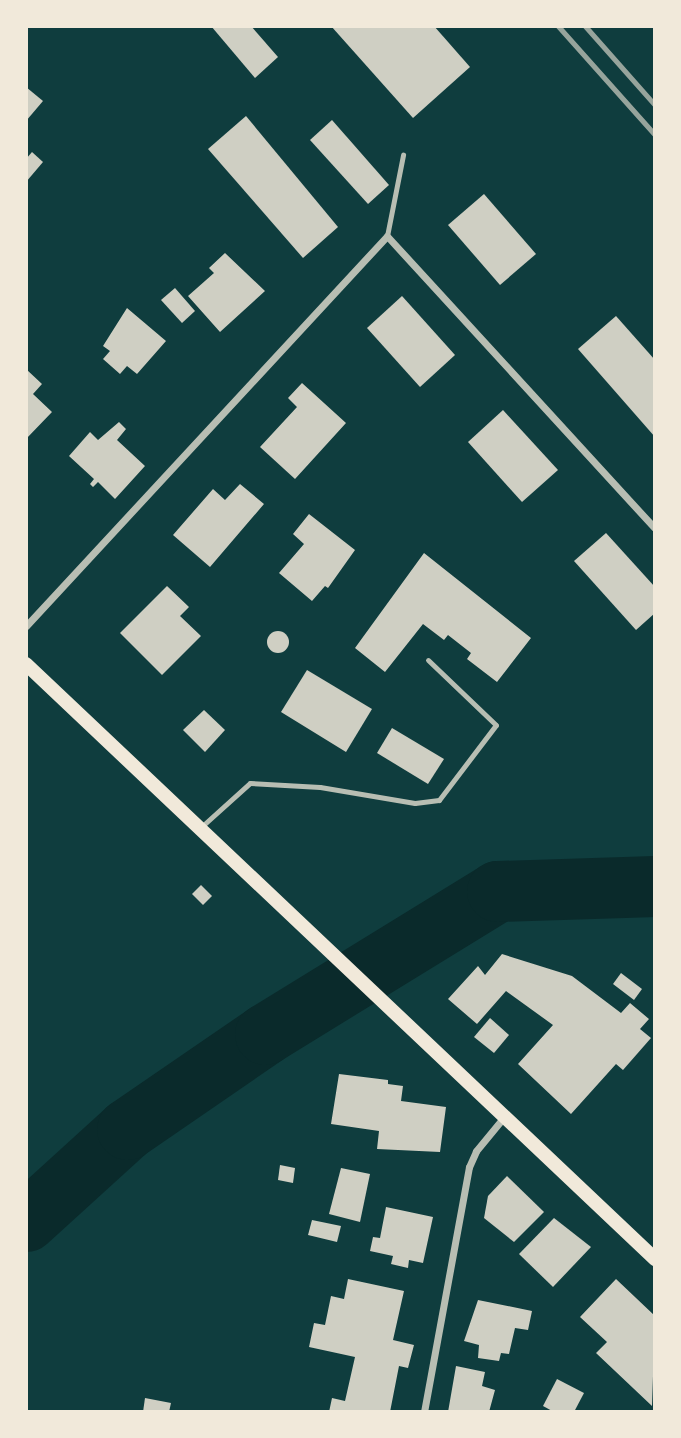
<!DOCTYPE html>
<style>
body{margin:0}
#map{position:relative;width:681px;height:1438px;overflow:hidden;background:#0f3d3e;font-family:"Noto Sans",sans-serif}
div>[style]{position:absolute}
[style*='--x']{left:calc(var(--x)*1px);top:calc(var(--y)*1px);width:calc(var(--w)*1px);rotate:calc(var(--a)*1deg)}
.river>*{height:61px;margin:-30.5px;padding:0 30.5px;transform-origin:30.5px;border-radius:30.5px;background:#0a2a2b}
.building>*{inset:0;background:#cfcfc3}
.round{border-radius:50%}
.service>*{height:5px;margin:-2.5px;padding:0 2.5px;transform-origin:2.5px;border-radius:2.5px;background:#b8beb3}
.minor>*{height:7px;margin:-3.5px;padding:0 3.5px;transform-origin:3.5px;border-radius:3.5px;background:#b8beb3}
.secondary>*{height:14px;margin:-7px;padding:0 7px;transform-origin:7px;border-radius:7px;background:#f1e9da}
.rail>*{height:5px;margin:-2.5px;padding:0 2.5px;transform-origin:2.5px;border-radius:2.5px;background:#97a49c}
span{translate:-50% -50%;white-space:nowrap;text-align:center;line-height:1.15;-webkit-text-stroke:5px #f1e9da;paint-order:stroke}
.frame{position:absolute;inset:0;border:28px solid #f1e9da;pointer-events:none}
</style>
<div id="map">
<div class="river">
<i style="--x:26;--y:1221;--w:137;--a:-42.3"></i>
<i style="--x:127;--y:1129;--w:168;--a:-34.5"></i>
<i style="--x:265;--y:1034;--w:273;--a:-31.6"></i>
<i style="--x:497;--y:891;--w:158;--a:-1.8"></i>
</div>
<div class="building">
<i style="clip-path:polygon(211px 26px,251px 26px,278px 57px,255px 78px)"></i>
<i style="clip-path:polygon(331px 26px,434px 26px,470px 67px,413px 118px)"></i>
<i style="clip-path:polygon(26px 87px,43px 101px,26px 121px)"></i>
<i style="clip-path:polygon(246px 116px,338px 227px,303px 258px,208px 149px)"></i>
<i style="clip-path:polygon(332px 120px,389px 185px,368px 204px,310px 140px)"></i>
<i style="clip-path:polygon(32px 152px,43px 162px,26px 182px,26px 159px)"></i>
<i style="clip-path:polygon(484px 194px,536px 254px,500px 285px,448px 225px)"></i>
<i style="clip-path:polygon(225px 253px,265px 291px,220px 332px,188px 296px,214px 273px,209px 268px)"></i>
<i style="clip-path:polygon(175px 288px,195px 311px,182px 323px,161px 300px)"></i>
<i style="clip-path:polygon(402px 296px,455px 355px,420px 387px,367px 328px)"></i>
<i style="clip-path:polygon(127px 308px,166px 341px,137px 374px,127px 366px,120px 374px,103px 359px,110px 351px,103px 346px)"></i>
<i style="clip-path:polygon(616px 316px,655px 360px,655px 437px,578px 349px)"></i>
<i style="clip-path:polygon(26px 369px,42px 384px,33px 394px,52px 412px,26px 439px)"></i>
<i style="clip-path:polygon(302px 383px,346px 423px,295px 479px,260px 447px,297px 407px,288px 398px)"></i>
<i style="clip-path:polygon(503px 410px,558px 470px,522px 502px,468px 442px)"></i>
<i style="clip-path:polygon(119px 422px,126px 429px,117px 440px,145px 466px,115px 499px,98px 482px,93px 487px,90px 484px,94px 479px,69px 456px,90px 432px,98px 440px)"></i>
<i style="clip-path:polygon(240px 484px,264px 504px,210px 567px,173px 535px,213px 489px,225px 500px)"></i>
<i style="clip-path:polygon(309px 514px,355px 550px,328px 588px,325px 586px,312px 601px,279px 573px,304px 544px,293px 534px)"></i>
<i style="clip-path:polygon(606px 533px,655px 587px,655px 613px,636px 630px,574px 561px)"></i>
<i style="clip-path:polygon(424px 553px,531px 638px,497px 682px,467px 659px,471px 653px,448px 635px,444px 640px,423px 624px,385px 672px,355px 648px)"></i>
<i style="clip-path:polygon(167px 586px,189px 607px,180px 616px,201px 636px,162px 675px,120px 633px)"></i>
<i class="round" style="left:267px;top:631px;width:22px;height:22px"></i>
<i style="clip-path:polygon(307px 670px,372px 709px,346px 752px,281px 712px)"></i>
<i style="clip-path:polygon(204px 710px,225px 730px,205px 752px,183px 730px)"></i>
<i style="clip-path:polygon(392px 728px,444px 759px,428px 784px,377px 753px)"></i>
<i style="clip-path:polygon(201px 885px,212px 896px,203px 905px,192px 894px)"></i>
<i style="clip-path:polygon(502px 954px,572px 976px,621px 1013px,630px 1003px,649px 1019px,640px 1029px,651px 1038px,623px 1070px,616px 1064px,571px 1114px,518px 1064px,553px 1025px,506px 991px,477px 1024px,448px 999px,478px 966px,485px 975px)"></i>
<i style="clip-path:polygon(621px 973px,642px 989px,634px 1000px,613px 984px)"></i>
<i style="clip-path:polygon(490px 1018px,509px 1035px,494px 1053px,474px 1037px)"></i>
<i style="clip-path:polygon(339px 1074px,388px 1080px,388px 1084px,403px 1086px,401px 1101px,446px 1107px,440px 1152px,377px 1149px,379px 1131px,331px 1124px)"></i>
<i style="clip-path:polygon(280px 1165px,295px 1168px,293px 1183px,278px 1180px)"></i>
<i style="clip-path:polygon(341px 1168px,370px 1174px,360px 1222px,329px 1214px)"></i>
<i style="clip-path:polygon(507px 1176px,544px 1212px,514px 1242px,484px 1218px,488px 1196px)"></i>
<i style="clip-path:polygon(386px 1207px,433px 1217px,423px 1263px,409px 1260px,408px 1268px,391px 1264px,393px 1256px,370px 1251px,373px 1237px,380px 1238px)"></i>
<i style="clip-path:polygon(554px 1218px,591px 1247px,553px 1287px,519px 1254px)"></i>
<i style="clip-path:polygon(312px 1220px,341px 1226px,337px 1242px,308px 1235px)"></i>
<i style="clip-path:polygon(348px 1279px,404px 1291px,393px 1340px,414px 1345px,408px 1368px,399px 1366px,390px 1412px,329px 1412px,332px 1398px,345px 1401px,355px 1357px,309px 1347px,314px 1323px,325px 1325px,331px 1296px,344px 1299px)"></i>
<i style="clip-path:polygon(616px 1279px,655px 1316px,652px 1406px,596px 1353px,607px 1342px,580px 1317px)"></i>
<i style="clip-path:polygon(478px 1300px,532px 1311px,528px 1330px,515px 1328px,509px 1354px,501px 1353px,499px 1361px,478px 1358px,479px 1345px,464px 1341px)"></i>
<i style="clip-path:polygon(456px 1366px,485px 1372px,482px 1386px,495px 1390px,489px 1412px,448px 1412px)"></i>
<i style="clip-path:polygon(557px 1379px,584px 1393px,574px 1412px,554px 1412px,543px 1406px)"></i>
<i style="clip-path:polygon(145px 1398px,171px 1403px,169px 1412px,143px 1412px)"></i>
</div>
<div class="service">
<i style="--x:387;--y:236;--w:83;--a:-78.8"></i>
<i style="--x:200;--y:828;--w:67;--a:-42"></i>
<i style="--x:250;--y:783;--w:70;--a:3.3"></i>
<i style="--x:320;--y:787;--w:96;--a:9.6"></i>
<i style="--x:415;--y:803;--w:24;--a:-7"></i>
<i style="--x:439;--y:800;--w:94;--a:-52.8"></i>
<i style="--x:496;--y:725;--w:94;--a:-136.3"></i>
</div>
<div class="minor">
<i style="--x:26;--y:626;--w:531;--a:-47.21"></i>
<i style="--x:387;--y:236;--w:396;--a:47.5"></i>
<i style="--x:424;--y:1412;--w:249;--a:-79.6"></i>
<i style="--x:469;--y:1167;--w:17;--a:-66"></i>
<i style="--x:476;--y:1151;--w:44;--a:-50.5"></i>
</div>
<div class="secondary">
<i style="--x:26;--y:664;--w:866;--a:43.41"></i>
</div>
<div class="rail">
<i style="--x:558;--y:26;--w:146;--a:48.3"></i>
<i style="--x:585;--y:26;--w:106;--a:48.5"></i>
</div>
<div class="frame"></div>
</div>
